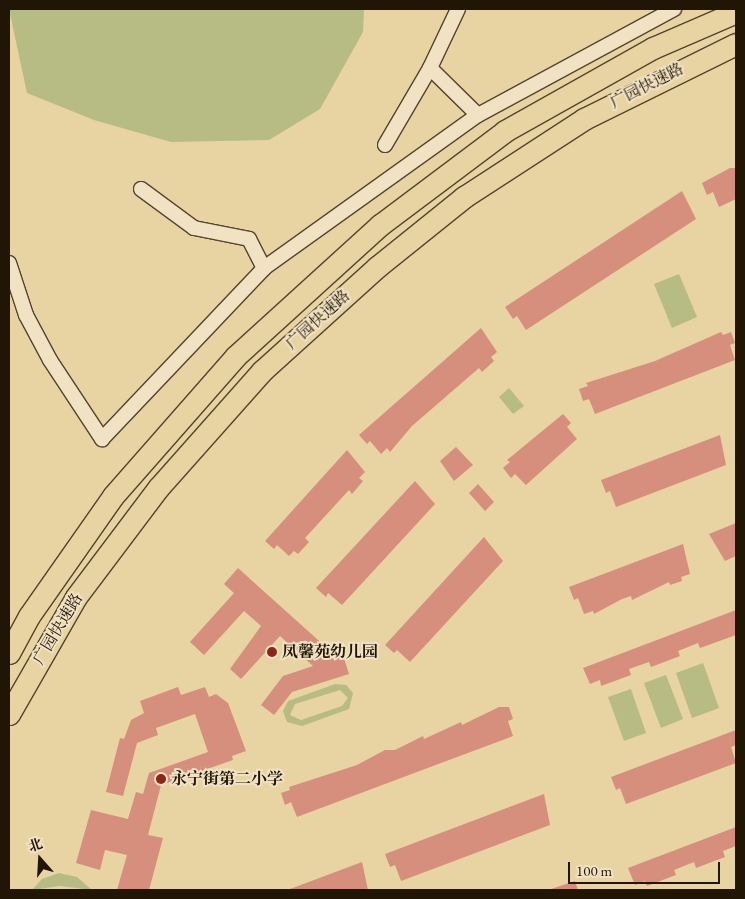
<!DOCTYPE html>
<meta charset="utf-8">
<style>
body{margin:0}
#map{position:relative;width:745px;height:899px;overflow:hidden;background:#e8d3a2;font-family:"EB Garamond","Noto Serif SC",serif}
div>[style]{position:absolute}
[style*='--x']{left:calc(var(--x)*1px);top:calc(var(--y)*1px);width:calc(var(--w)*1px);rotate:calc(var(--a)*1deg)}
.green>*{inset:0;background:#b6bc84}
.building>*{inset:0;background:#d68f7c}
.roads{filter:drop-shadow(1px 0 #53442d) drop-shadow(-1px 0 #53442d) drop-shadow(0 1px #53442d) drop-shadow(0 -1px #53442d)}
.minor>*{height:14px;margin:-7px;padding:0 7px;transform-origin:7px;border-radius:7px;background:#f0e2c3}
.highway>*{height:21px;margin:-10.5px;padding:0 10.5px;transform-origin:10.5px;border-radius:10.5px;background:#e8d3a2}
.dots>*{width:14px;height:14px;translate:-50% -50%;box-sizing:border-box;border:2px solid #f0e2c3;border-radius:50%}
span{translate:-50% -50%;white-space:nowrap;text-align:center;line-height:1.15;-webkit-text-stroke:4px #f0e2c3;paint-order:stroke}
.street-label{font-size:16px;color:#211506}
.poi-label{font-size:16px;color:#211506;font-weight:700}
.left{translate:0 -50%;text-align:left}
.frame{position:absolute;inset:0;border:10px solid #211506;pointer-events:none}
.north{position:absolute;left:15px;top:834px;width:50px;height:50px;-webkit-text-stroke:4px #f0e2c3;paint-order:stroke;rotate:341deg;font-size:14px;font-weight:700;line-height:20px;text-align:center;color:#211506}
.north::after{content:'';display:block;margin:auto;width:18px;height:22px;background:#211506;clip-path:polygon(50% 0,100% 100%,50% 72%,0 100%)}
.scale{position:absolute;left:568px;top:862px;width:152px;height:22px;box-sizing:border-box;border:2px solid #211506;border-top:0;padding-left:6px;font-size:15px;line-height:18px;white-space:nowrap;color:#211506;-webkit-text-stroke:4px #f0e2c3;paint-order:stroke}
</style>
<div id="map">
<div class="green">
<i style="clip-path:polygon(9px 9px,364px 9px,363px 32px,320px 109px,269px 140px,171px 142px,94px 120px,27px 93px)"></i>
<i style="clip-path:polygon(679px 274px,697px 317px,672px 328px,654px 284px)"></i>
<i style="clip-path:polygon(509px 388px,524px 406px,513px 414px,499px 397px)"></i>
<i style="clip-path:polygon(703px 663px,719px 708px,692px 718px,676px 673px)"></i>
<i style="clip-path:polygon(666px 675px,683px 719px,661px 728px,644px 683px)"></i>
<i style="clip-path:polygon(evenodd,335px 684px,346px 685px,353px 693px,349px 709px,302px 726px,287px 722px,283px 711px,288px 701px,335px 684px,340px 690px,348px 698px,342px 706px,301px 720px,290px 715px,295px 704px,340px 690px)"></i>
<i style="clip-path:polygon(631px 689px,646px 733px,624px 741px,608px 697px)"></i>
<i style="clip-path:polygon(59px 873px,77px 877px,92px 890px,60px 886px,32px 890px,42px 879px)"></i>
</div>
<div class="building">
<i style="clip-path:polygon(730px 168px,736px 168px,736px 199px,719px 207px,713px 192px,707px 195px,702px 183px)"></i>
<i style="clip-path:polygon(682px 191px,696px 219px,526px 330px,517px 316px,513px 319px,505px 307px)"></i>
<i style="clip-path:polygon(481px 328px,497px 352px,491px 357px,494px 361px,482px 372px,479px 368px,412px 426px,390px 452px,387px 448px,381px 454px,370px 441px,367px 444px,359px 435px)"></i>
<i style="clip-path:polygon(721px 332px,723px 335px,731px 332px,735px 343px,730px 345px,735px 360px,595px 414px,589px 399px,583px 401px,579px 389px,588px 386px,586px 383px,655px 361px)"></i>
<i style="clip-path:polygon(563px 414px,571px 423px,567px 427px,577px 439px,526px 485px,515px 474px,511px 478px,503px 468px,510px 462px,507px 460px)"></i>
<i style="clip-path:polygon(720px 435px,726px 465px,616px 507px,610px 491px,606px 493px,601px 480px)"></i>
<i style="clip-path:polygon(456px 447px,473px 465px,454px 481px,440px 461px)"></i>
<i style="clip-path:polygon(347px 450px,365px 472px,359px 478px,363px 481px,352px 494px,349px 490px,305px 538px,309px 542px,298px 554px,294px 551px,289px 556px,277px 545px,274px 549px,265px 541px)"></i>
<i style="clip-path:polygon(415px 481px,435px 504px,342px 605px,328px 593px,326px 597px,316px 588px)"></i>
<i style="clip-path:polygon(478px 484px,494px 502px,485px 511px,469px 493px)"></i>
<i style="clip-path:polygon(736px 523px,736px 556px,725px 561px,709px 534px)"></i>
<i style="clip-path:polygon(484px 537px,503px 561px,410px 662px,397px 650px,394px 653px,385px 645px)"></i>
<i style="clip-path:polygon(683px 544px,690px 574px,681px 577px,682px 581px,670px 585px,669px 582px,632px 600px,631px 596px,622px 599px,594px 614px,593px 611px,584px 614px,578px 598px,574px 600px,569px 587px)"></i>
<i style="clip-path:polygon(238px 568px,337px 657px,343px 655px,349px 674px,292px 692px,274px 715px,261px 705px,283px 676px,313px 666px,280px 636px,241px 679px,230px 669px,261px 626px,244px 611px,204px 655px,190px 642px,234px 593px,224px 584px)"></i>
<i style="clip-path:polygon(736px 610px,736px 635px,700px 648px,698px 643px,678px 651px,680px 656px,651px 667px,649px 662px,629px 669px,631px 675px,601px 686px,600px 680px,590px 684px,583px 668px)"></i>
<i style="clip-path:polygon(178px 687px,181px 695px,205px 687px,209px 697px,216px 694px,228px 703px,246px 751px,232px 756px,233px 760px,161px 785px,148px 835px,163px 838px,149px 890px,117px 890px,127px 855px,105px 850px,100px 870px,76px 863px,91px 810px,128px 819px,136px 792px,143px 794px,149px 773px,208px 752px,195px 714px,156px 728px,158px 735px,137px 743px,123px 796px,106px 792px,120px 738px,124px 739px,131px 720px,144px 713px,140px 701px)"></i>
<i style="clip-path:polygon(499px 707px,509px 707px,513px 719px,508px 721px,513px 736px,297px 817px,291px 802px,285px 805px,281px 793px,290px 790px,289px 787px,357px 765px,385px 750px,395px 750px,423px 736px,424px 739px,461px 722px,462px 725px)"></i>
<i style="clip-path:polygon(736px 730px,736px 745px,731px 747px,736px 763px,626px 804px,620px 788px,616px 790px,611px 777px)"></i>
<i style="clip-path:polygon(544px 794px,550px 825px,401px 881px,395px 865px,390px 867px,385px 854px)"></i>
<i style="clip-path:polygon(736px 827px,736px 846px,723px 851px,725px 857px,696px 868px,694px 862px,674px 870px,676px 875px,647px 886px,645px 881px,635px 885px,628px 868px)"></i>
<i style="clip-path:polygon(362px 862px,368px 890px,290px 890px,290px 889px)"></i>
<i style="clip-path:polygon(575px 881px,578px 890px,551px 890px,551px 889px)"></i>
</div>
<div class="roads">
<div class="minor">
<i style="--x:430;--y:68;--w:67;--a:44.4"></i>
<i style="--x:385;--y:145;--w:89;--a:-59.7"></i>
<i style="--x:430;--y:68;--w:65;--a:-64.6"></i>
<i style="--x:141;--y:189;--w:66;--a:36.3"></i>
<i style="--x:194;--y:228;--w:56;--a:11.3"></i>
<i style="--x:249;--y:239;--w:33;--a:63"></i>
<i style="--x:9;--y:263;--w:55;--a:71.9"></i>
<i style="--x:26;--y:315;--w:51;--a:61.9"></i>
<i style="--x:50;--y:360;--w:95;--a:56.6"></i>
<i style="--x:102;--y:439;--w:236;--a:-46.5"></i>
<i style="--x:264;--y:268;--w:263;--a:-35.6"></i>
<i style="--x:478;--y:115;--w:223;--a:-28.4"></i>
</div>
<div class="highway">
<i style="--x:9;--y:653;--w:42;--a:-61.6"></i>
<i style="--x:29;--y:616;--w:146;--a:-55"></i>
<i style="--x:113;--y:496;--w:186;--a:-48.7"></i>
<i style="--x:236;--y:356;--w:195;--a:-42.3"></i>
<i style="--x:380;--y:225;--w:156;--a:-36.9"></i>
<i style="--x:505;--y:131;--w:170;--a:-29.3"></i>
<i style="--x:653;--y:48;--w:90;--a:-23.4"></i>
<i style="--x:9;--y:714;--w:135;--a:-60.2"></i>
<i style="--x:76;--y:597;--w:138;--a:-53"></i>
<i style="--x:159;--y:487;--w:155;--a:-48.4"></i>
<i style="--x:262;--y:371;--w:155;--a:-42.1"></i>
<i style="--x:377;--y:267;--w:112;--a:-38.8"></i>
<i style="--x:464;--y:197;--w:143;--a:-33"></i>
<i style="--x:584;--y:119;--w:169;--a:-26.3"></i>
</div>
</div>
<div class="dots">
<i style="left:272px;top:652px;background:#8f2418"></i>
<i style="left:161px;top:779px;background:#8f2418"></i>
</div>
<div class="street-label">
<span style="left:647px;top:86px;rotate:-27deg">广园快速路</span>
<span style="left:318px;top:320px;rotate:-42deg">广园快速路</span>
<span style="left:58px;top:629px;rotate:-59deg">广园快速路</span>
</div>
<div class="poi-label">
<span class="left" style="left:282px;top:652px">凤馨苑幼儿园</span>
<span class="left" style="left:171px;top:779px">永宁街第二小学</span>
</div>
<div class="frame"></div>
<div class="north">北</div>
<div class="scale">100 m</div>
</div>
